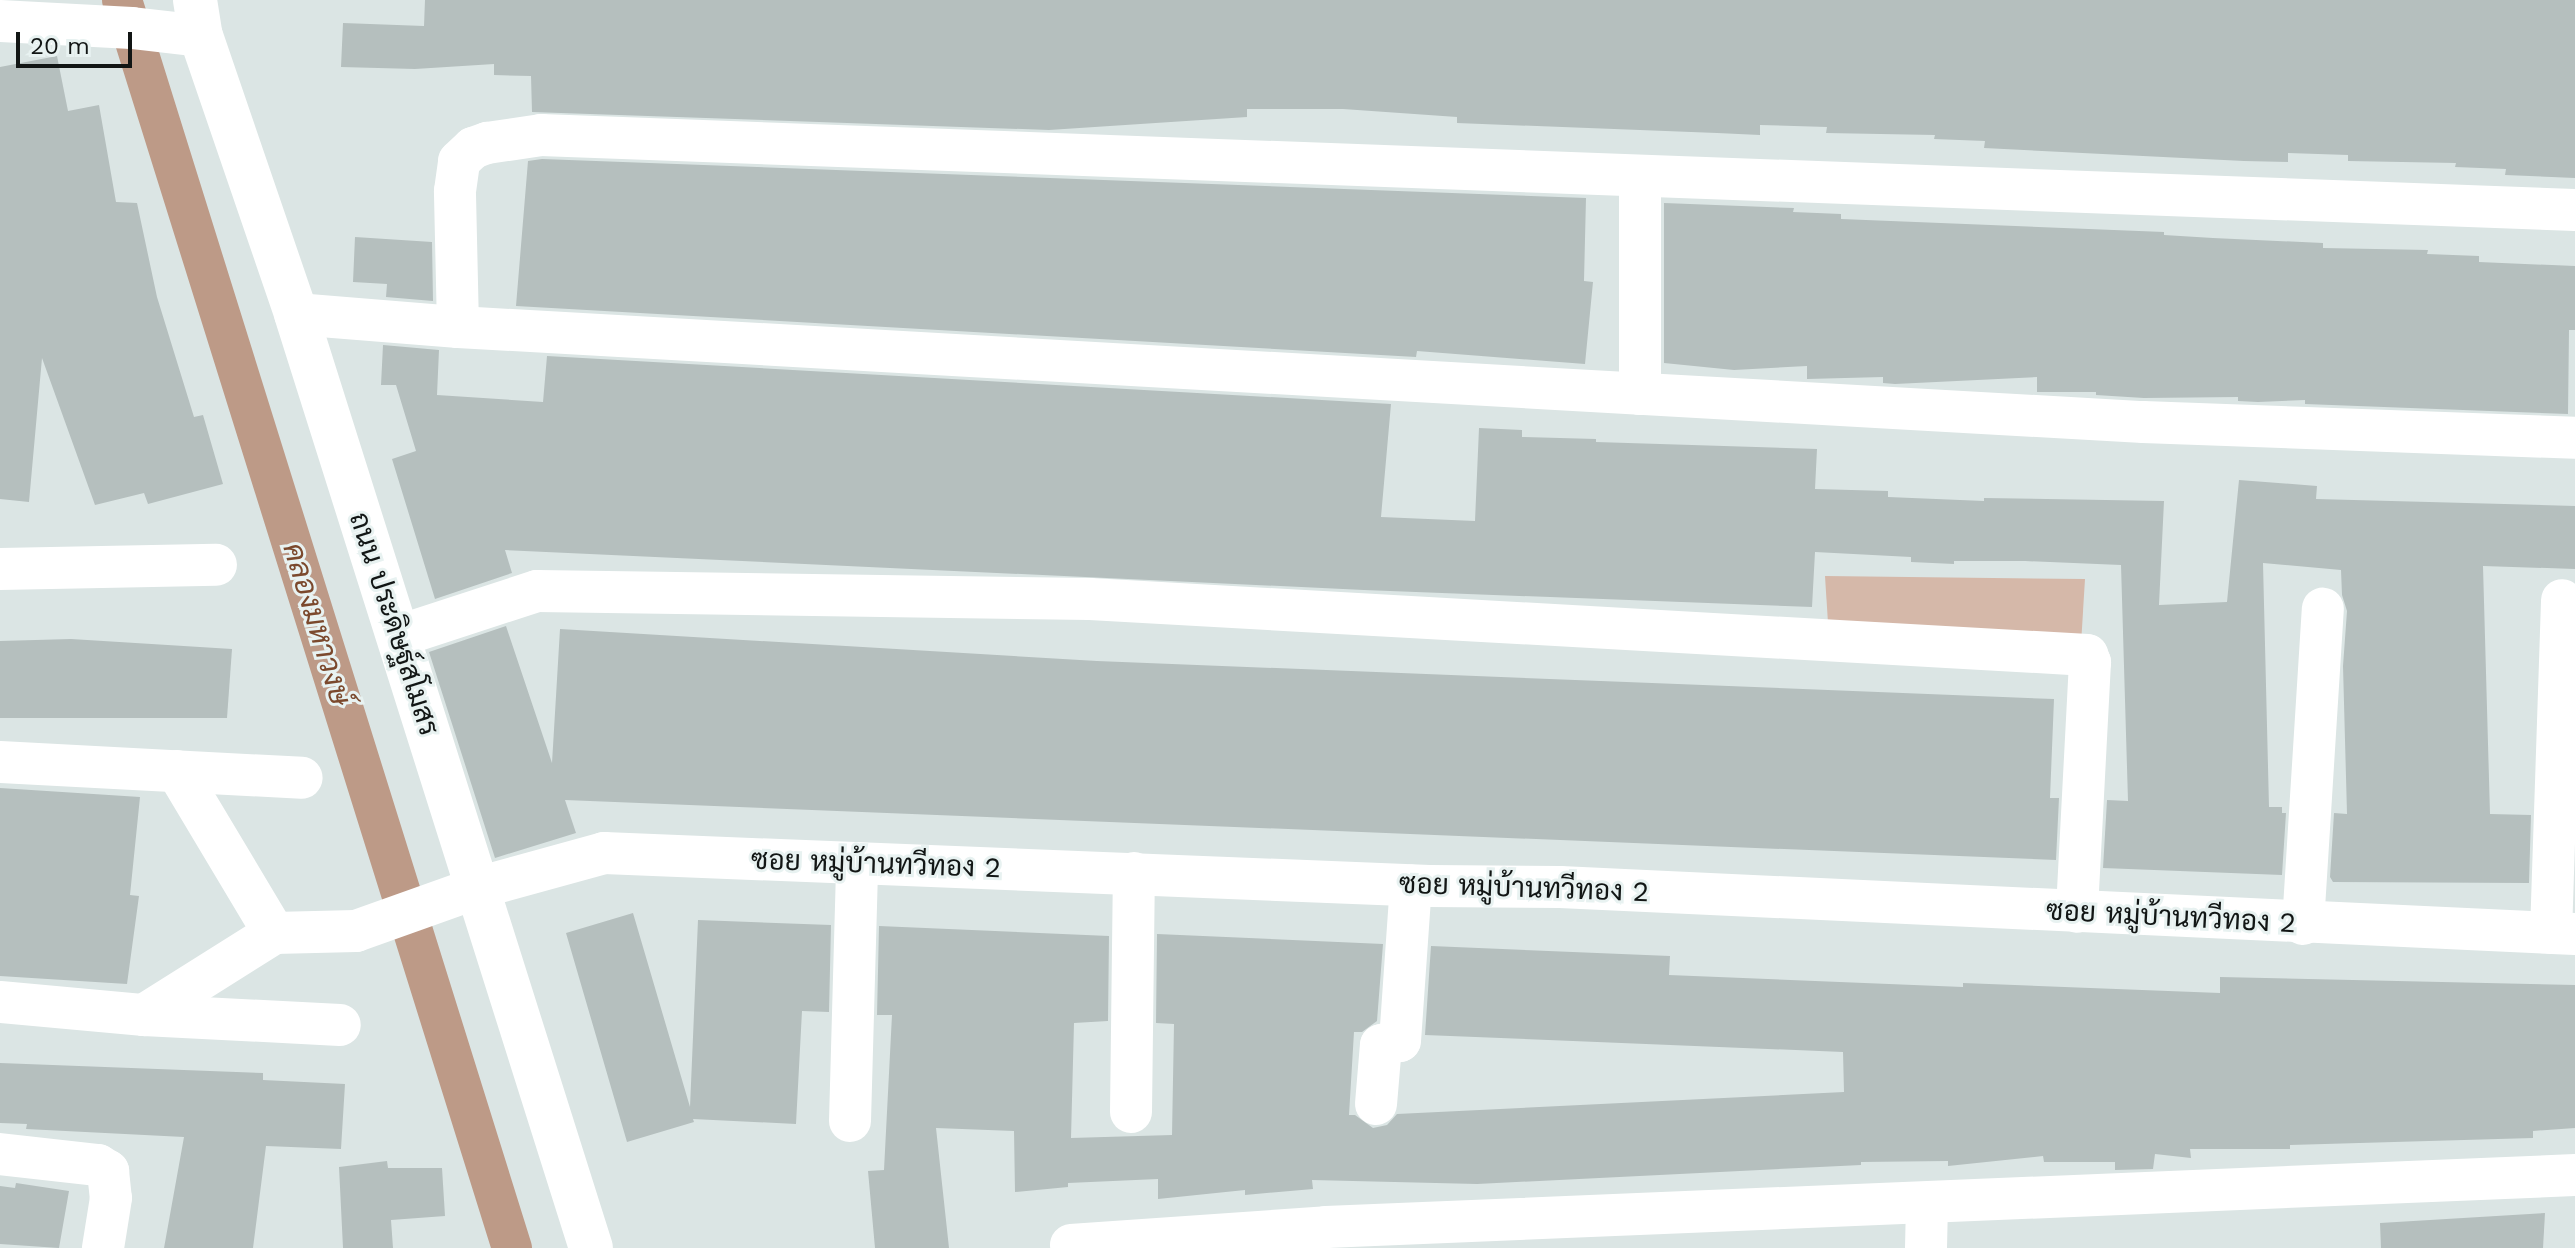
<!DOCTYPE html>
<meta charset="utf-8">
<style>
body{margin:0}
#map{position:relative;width:2575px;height:1248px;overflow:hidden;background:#dbe5e4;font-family:"Work Sans",Sarabun,sans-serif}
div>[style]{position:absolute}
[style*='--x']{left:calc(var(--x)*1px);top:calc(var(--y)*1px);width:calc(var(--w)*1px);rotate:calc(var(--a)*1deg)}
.green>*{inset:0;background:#d5b8a9}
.canal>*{height:40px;margin:-20px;padding:0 20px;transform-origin:20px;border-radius:20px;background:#bd9a87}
.building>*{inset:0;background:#b5bfbe}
.street>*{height:42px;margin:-21px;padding:0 21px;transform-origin:21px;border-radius:21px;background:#fff}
.secondary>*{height:44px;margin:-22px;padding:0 22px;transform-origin:22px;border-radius:22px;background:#fff}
span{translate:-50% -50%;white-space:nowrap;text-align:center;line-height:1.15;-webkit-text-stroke:6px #e8f2f1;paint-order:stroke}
.street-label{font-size:28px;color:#121615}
.water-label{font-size:30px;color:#7b492d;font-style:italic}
.scale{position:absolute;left:16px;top:32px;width:116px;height:36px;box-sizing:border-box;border:4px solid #121615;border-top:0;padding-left:10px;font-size:24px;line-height:28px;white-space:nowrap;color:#121615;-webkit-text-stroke:6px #e8f2f1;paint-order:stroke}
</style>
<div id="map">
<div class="green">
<i style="clip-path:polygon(1825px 576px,2085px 579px,2081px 644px,1828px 623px)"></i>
</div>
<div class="canal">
<i style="--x:122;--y:0;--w:1308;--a:72.65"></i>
</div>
<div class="building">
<i style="clip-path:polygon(425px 0,2575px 0,2575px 178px,2505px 175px,2506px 169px,2455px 167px,2456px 163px,2348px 161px,2348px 155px,2288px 153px,2288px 162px,2244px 161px,1984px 148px,1985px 141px,1934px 139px,1935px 135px,1826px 133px,1827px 127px,1760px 125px,1760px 135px,1717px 133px,1457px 123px,1457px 117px,1343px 109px,1247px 109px,1247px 117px,1049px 130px,532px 112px,531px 76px,494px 75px,494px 64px,415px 69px,341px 67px,343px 23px,424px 26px)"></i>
<i style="clip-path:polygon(57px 56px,68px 111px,99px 105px,116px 202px,137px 203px,157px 297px,194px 417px,203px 415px,223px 484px,148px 504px,144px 493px,95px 505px,42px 358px,29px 502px,0 499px,0 67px)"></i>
<i style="clip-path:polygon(542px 159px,1586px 198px,1584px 281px,1593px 282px,1585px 364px,1417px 351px,1416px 357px,516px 306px,528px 161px)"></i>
<i style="clip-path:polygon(1664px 203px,1794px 208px,1793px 212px,1841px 214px,1841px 219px,2164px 232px,2164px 235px,2213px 238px,2323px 243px,2323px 248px,2428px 250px,2427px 254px,2479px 256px,2479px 262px,2575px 266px,2575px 330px,2569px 330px,2568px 414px,2305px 404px,2305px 400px,2258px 402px,2238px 401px,2238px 397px,2144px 398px,2096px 395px,2096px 392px,2037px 392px,2037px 377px,1895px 384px,1883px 383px,1883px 377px,1807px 379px,1807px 366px,1734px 370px,1664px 363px)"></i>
<i style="clip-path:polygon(355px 237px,432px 242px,433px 301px,386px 297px,387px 284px,353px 282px)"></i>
<i style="clip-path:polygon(383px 345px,439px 350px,437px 395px,543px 402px,547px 356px,1391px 404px,1381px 517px,1475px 521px,1479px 428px,1522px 430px,1522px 437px,1596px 439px,1596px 442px,1817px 449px,1815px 489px,1888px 491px,1888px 497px,1984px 501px,1984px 498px,2164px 501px,2159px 605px,2227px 602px,2239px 480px,2317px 486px,2316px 499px,2575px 506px,2575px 569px,2483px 566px,2490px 814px,2531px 815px,2529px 883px,2333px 882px,2330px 877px,2334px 813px,2347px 814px,2343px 666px,2347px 611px,2342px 595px,2341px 570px,2263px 563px,2269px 807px,2282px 807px,2282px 813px,2286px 813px,2282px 875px,2103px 868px,2107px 800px,2128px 801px,2121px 565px,2025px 561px,1954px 561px,1954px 564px,1911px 562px,1911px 557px,1815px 552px,1812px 607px,1364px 590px,505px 550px,512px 573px,435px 599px,392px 459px,416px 451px,396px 385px,381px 385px)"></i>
<i style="clip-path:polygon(506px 626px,552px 763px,560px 629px,1097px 661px,2054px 699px,2050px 798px,2059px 798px,2056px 860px,565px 800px,576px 833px,495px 858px,429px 652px)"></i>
<i style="clip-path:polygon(71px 639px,232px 649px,227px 718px,0 718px,0 641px)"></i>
<i style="clip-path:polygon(0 788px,140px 797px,130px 895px,139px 896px,127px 984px,0 976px)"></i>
<i style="clip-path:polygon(633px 913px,690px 1107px,698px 920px,831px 925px,829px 1012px,802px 1011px,796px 1124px,693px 1119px,694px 1122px,627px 1142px,566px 933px)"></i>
<i style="clip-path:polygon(879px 926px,1109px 936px,1108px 1021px,1074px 1023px,1071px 1138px,1172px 1135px,1174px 1024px,1156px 1023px,1157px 934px,1383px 944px,1377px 1021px,1362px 1032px,1354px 1032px,1349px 1115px,1355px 1115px,1373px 1128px,1387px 1125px,1397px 1114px,1844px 1092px,1843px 1052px,1425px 1035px,1431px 946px,1670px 956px,1669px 975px,1963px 987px,1963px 983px,2220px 993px,2220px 977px,2575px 985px,2575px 1128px,2533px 1131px,2533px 1138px,2290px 1145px,2290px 1149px,2190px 1149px,2191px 1158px,2155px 1154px,2153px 1169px,2115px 1170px,2115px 1162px,2044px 1162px,2043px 1156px,1948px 1166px,1948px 1161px,1861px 1162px,1861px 1165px,1477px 1184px,1312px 1180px,1313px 1189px,1245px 1195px,1245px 1190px,1158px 1199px,1158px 1179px,1068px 1183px,1068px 1187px,1015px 1192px,1014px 1131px,936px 1128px,949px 1248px,875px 1248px,868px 1171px,884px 1170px,892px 1015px,877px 1015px)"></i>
<i style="clip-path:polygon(0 1063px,263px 1073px,263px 1080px,345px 1084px,341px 1149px,266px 1146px,253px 1248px,164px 1248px,184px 1137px,26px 1129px,27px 1124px,0 1123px)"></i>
<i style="clip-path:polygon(387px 1161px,388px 1168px,442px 1168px,445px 1216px,391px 1220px,393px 1248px,343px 1248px,339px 1167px)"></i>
<i style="clip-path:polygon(16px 1183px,69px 1191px,59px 1248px,0 1244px,0 1186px,15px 1188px)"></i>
<i style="clip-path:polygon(2545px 1213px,2543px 1248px,2381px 1248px,2380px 1223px)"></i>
</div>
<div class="street">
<i style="--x:0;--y:21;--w:132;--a:3"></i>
<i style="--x:132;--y:28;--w:69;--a:6.6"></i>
<i style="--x:1640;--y:177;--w:217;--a:90"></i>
<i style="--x:296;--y:314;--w:163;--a:4.6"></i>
<i style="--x:458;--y:327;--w:1688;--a:3.23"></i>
<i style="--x:2143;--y:422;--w:432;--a:2.1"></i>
<i style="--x:458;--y:327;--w:136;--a:-91.3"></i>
<i style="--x:455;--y:191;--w:30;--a:-82"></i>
<i style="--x:459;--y:161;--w:19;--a:-43"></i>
<i style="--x:473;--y:148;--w:15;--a:-20"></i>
<i style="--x:487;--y:143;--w:55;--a:-8.4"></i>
<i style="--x:541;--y:135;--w:2035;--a:2.11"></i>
<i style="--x:0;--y:569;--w:216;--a:-1.1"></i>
<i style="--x:399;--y:636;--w:145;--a:-18.1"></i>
<i style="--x:537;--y:591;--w:553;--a:0.83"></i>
<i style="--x:1090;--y:599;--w:999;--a:3.21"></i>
<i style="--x:2087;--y:655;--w:8;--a:67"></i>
<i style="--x:2090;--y:662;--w:250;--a:93"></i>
<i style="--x:0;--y:762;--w:302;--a:3"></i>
<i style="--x:177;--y:771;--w:189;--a:59.1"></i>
<i style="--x:2303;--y:924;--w:316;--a:-86.4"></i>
<i style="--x:2551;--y:933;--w:333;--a:-88.1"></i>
<i style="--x:0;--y:1002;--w:145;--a:5.2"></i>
<i style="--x:144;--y:1015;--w:154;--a:-32.2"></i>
<i style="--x:274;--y:933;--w:82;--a:-1.4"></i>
<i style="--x:356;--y:931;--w:128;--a:-19.6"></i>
<i style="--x:477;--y:888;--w:132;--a:-15.4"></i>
<i style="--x:604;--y:853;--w:826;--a:2.29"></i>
<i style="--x:1429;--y:886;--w:131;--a:0.4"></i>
<i style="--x:1560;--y:887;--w:1016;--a:2.65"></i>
<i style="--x:144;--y:1015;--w:196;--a:2.9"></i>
<i style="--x:1376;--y:1104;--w:59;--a:-85.2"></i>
<i style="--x:1381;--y:1045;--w:19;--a:-12"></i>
<i style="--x:1400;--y:1041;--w:156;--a:-86"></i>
<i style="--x:1131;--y:1112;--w:239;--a:-89.3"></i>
<i style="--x:850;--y:1121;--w:256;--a:-88.4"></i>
<i style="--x:0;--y:1154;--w:99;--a:6.4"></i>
<i style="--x:98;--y:1165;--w:12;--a:31"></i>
<i style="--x:108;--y:1171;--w:27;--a:84"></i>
<i style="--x:111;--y:1198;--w:51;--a:99.1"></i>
<i style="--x:1071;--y:1245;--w:256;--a:-4"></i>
<i style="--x:1326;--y:1227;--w:1250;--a:-2.38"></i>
<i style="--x:1926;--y:1248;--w:44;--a:-88.7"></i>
</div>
<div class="secondary">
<i style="--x:195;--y:0;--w:36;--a:81"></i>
<i style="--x:201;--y:36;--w:294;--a:71.1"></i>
<i style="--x:296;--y:314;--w:979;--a:72.47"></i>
</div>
<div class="street-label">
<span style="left:394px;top:624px;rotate:72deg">ถนน ประดิษฐ์สโมสร</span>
<span style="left:876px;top:864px;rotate:2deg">ซอย หมู่บ้านทวีทอง 2</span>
<span style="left:1524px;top:888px;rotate:2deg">ซอย หมู่บ้านทวีทอง 2</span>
<span style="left:2171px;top:917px;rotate:3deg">ซอย หมู่บ้านทวีทอง 2</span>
</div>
<div class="water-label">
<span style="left:317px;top:624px;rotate:73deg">คลองมหาวงษ์</span>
</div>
<div class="scale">20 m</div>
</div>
